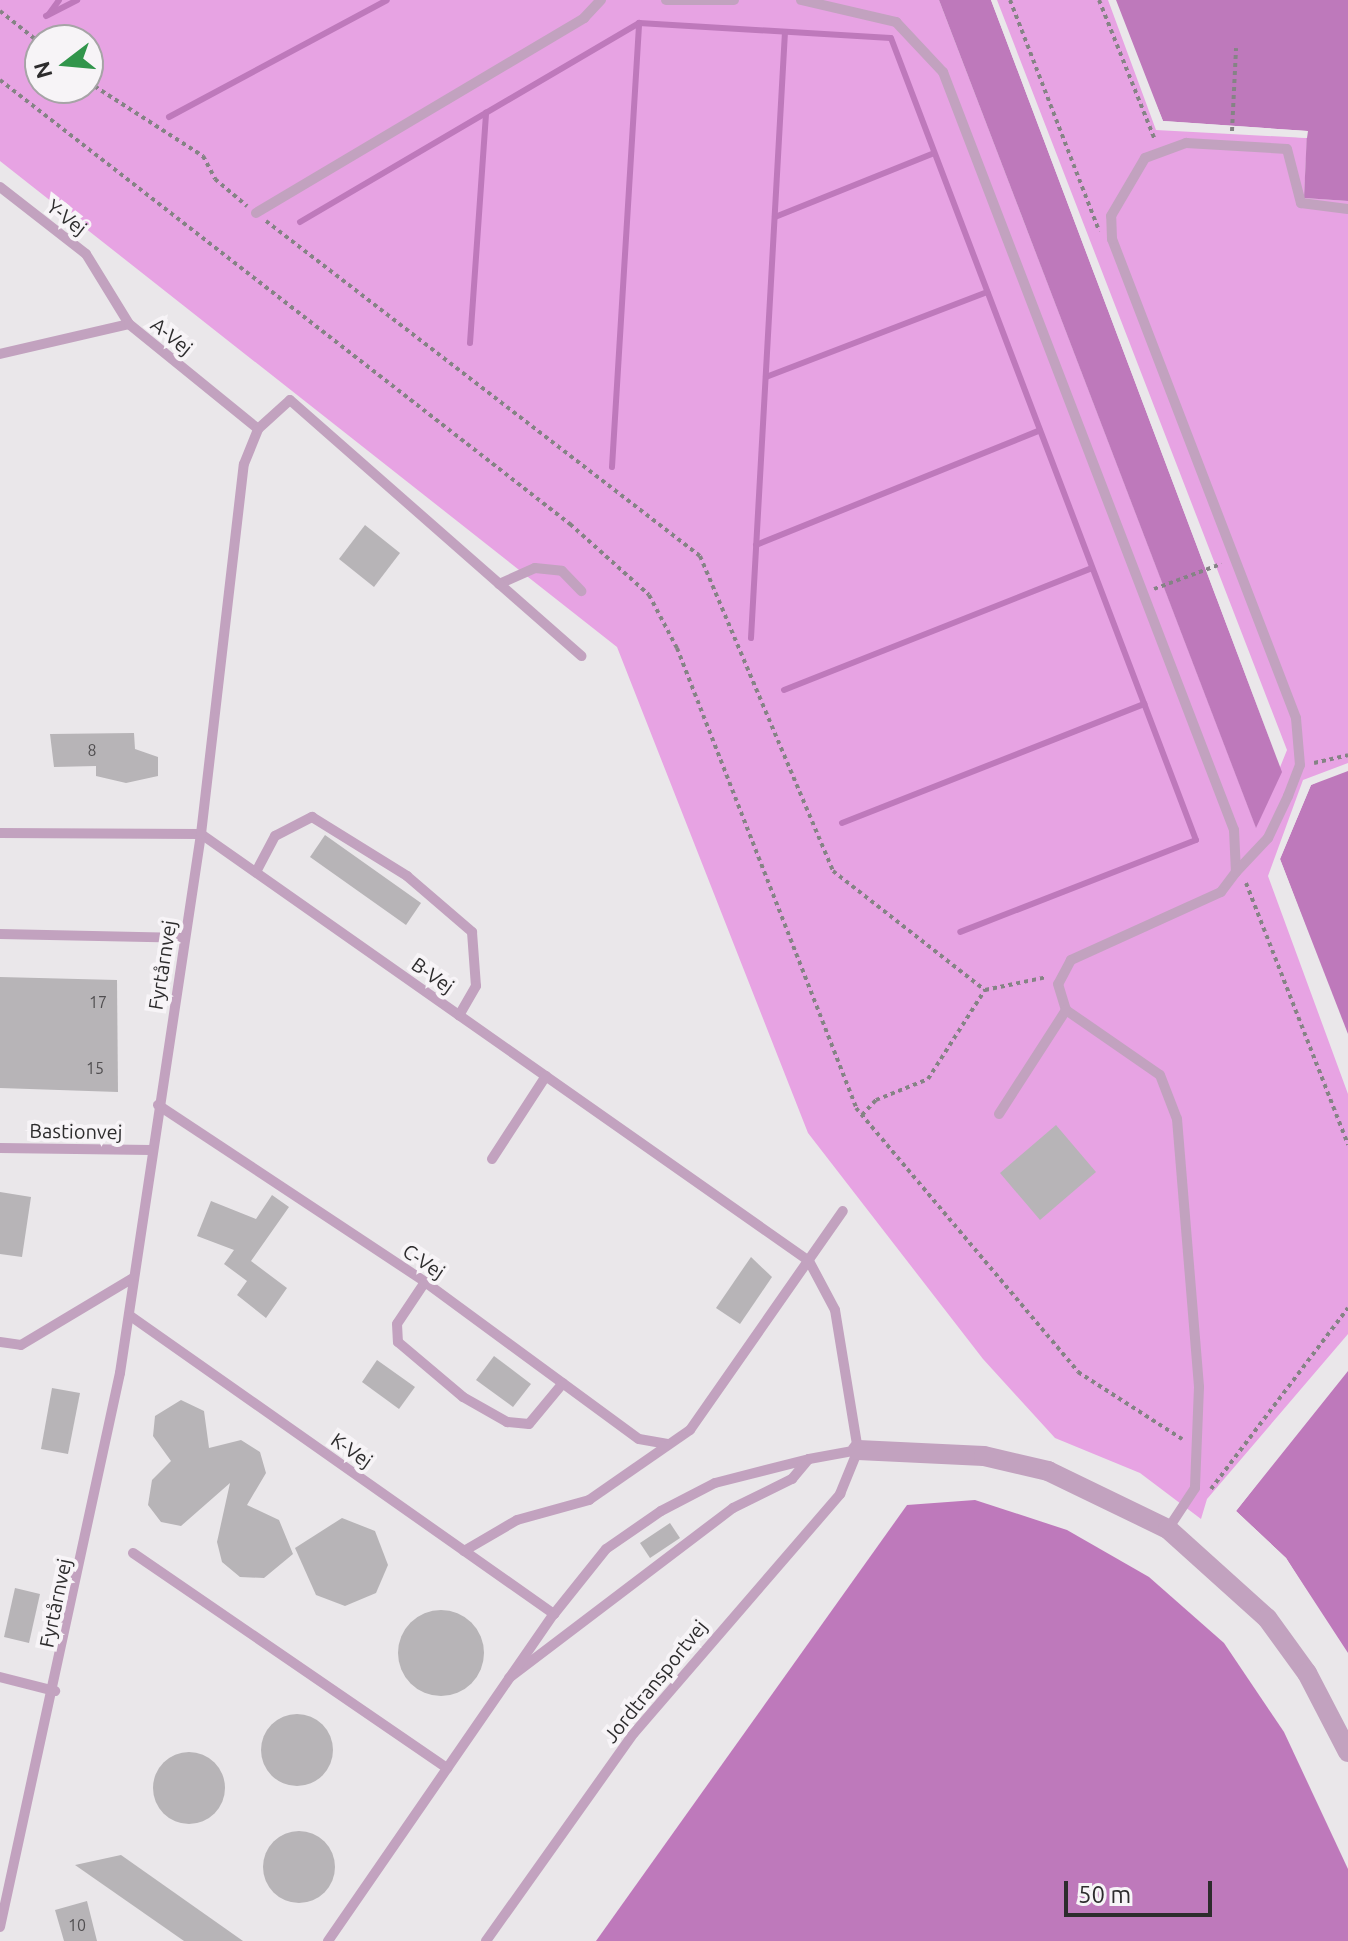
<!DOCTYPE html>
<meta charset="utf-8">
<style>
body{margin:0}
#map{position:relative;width:1348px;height:1941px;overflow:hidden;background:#eae7ea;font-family:Ubuntu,sans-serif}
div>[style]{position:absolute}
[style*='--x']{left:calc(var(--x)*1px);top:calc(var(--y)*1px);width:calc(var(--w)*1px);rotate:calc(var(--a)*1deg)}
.green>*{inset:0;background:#e7a3e3}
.water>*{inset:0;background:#be79bb}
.pier>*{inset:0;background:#eae7ea}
.stream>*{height:6px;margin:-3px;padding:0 3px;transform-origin:3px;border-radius:3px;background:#be79bb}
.building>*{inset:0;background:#b7b4b7}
.round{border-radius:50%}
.path>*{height:4px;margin-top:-2px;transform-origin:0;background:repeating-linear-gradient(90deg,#858385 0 4px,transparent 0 8px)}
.service>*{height:10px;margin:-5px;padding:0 5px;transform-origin:5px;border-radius:5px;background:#c2a2bf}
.minor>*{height:20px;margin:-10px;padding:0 10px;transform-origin:10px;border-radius:10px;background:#c2a2bf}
span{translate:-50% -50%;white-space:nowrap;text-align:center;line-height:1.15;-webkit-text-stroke:8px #f7f4f7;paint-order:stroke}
.number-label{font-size:16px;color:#504e50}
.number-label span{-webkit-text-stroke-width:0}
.street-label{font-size:20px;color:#2d2c2d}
.north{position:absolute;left:24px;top:24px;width:80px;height:80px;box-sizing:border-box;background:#f7f4f7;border:2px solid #a6a4a6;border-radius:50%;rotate:254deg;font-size:22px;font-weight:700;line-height:32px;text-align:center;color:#2d2c2d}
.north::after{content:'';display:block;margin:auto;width:28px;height:36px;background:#31954b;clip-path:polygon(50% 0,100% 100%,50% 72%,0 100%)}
.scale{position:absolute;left:1064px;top:1881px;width:148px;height:36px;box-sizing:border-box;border:4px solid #2d2c2d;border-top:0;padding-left:10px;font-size:24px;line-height:28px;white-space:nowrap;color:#2d2c2d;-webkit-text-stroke:6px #f7f4f7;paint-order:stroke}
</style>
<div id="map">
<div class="green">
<i style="clip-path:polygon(evenodd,0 0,939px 0,1256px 827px,1287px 750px,997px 0,1108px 0,1156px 130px,1307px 138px,1304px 198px,1348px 201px,1348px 763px,1303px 780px,1268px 876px,1348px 1094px,1348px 1334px,1207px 1499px,1201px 1519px,1140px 1473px,1055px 1438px,983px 1359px,808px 1133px,617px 647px,0 161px,0 0,40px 40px,88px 40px,88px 88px,40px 88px,40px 40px)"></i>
</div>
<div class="water">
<i style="clip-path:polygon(939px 0,991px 0,1282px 772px,1256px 828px)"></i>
<i style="clip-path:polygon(1116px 0,1348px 0,1348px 201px,1304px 198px,1307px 131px,1163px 121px)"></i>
<i style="clip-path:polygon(1348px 771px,1348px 1034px,1280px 859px,1311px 785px)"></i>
<i style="clip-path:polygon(1348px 1371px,1348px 1653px,1286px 1558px,1236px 1511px)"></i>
<i style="clip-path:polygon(975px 1500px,1067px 1530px,1149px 1577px,1224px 1643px,1284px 1732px,1348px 1869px,1348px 1941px,596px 1941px,907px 1505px)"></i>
</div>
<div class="pier">
<i style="clip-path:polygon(991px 0,995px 0,1278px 761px)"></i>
<i style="clip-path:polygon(1112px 0,1163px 121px,1308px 131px,1307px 138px,1161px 125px)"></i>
<i style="clip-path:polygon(1348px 767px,1311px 785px,1280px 859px,1348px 1038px,1276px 859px,1308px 782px)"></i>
<i style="clip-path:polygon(1348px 1367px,1236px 1511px,1286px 1558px,1348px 1657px,1283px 1560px,1232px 1511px)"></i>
</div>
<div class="stream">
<i style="--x:49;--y:14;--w:17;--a:-54"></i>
<i style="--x:46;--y:16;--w:35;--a:-27"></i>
<i style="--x:169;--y:117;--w:247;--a:-28.2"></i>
<i style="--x:775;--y:217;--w:171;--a:-21.9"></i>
<i style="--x:300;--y:222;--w:393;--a:-30.4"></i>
<i style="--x:639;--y:23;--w:252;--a:3.4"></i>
<i style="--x:891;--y:38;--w:858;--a:69.18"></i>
<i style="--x:1196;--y:840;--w:253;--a:158.7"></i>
<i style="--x:470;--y:343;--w:231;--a:-86"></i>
<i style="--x:766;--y:377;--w:237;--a:-21"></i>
<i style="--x:612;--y:467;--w:445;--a:-86.5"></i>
<i style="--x:756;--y:545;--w:306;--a:-22"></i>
<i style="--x:751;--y:638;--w:607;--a:-86.79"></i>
<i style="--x:784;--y:690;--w:331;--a:-21.6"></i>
<i style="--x:842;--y:823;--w:325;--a:-21.5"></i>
</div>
<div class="building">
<i style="clip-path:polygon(365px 525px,400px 553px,374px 587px,339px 559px)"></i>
<i style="clip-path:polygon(134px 733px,135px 749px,158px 757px,158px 776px,126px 783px,96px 776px,96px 766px,54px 767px,50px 734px)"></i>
<i style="clip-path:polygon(325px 835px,421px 903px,406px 925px,310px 857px)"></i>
<i style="clip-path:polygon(0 977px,117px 980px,118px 1092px,0 1088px)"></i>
<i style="clip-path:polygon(1056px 1125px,1096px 1172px,1040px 1220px,1000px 1173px)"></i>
<i style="clip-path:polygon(0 1192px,31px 1197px,22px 1257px,0 1254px)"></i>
<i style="clip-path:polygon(272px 1195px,289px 1207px,251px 1261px,287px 1288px,266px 1318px,237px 1295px,247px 1281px,224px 1264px,234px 1250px,197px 1236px,211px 1201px,256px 1219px)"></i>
<i style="clip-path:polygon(751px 1257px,772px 1277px,740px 1324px,716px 1308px)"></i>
<i style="clip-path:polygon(494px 1356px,531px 1384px,513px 1407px,476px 1380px)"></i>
<i style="clip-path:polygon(377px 1360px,415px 1387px,399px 1409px,362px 1382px)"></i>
<i style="clip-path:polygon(52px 1388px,80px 1393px,68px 1454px,41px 1449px)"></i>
<i style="clip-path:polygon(181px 1400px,204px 1411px,209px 1448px,241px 1440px,260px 1452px,266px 1473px,247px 1505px,279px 1520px,293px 1554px,264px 1578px,240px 1577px,222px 1562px,217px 1542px,230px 1483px,181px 1526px,161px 1522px,148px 1505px,152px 1480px,171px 1461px,153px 1436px,155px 1416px)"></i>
<i style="clip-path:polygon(342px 1518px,375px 1531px,388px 1565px,376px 1593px,345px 1606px,316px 1595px,295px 1548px)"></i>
<i style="clip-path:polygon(670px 1523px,680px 1538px,650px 1558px,640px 1543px)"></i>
<i style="clip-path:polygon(15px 1588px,40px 1594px,29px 1643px,4px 1637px)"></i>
<i class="round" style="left:398px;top:1610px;width:86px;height:86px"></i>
<i class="round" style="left:261px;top:1714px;width:72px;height:72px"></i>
<i class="round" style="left:153px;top:1752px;width:72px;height:72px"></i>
<i class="round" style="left:263px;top:1831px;width:72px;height:72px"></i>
<i style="clip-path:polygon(121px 1855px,243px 1941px,184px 1941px,75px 1865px)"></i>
<i style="clip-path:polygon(87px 1901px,97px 1941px,64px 1941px,55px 1910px)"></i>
</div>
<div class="path">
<i style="--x:1010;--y:0;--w:248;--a:68.9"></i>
<i style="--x:1099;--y:0;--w:151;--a:68.2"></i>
<i style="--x:0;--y:11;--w:51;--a:38.7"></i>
<i style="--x:0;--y:80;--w:723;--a:37.92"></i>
<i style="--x:570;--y:524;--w:106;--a:41.9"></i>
<i style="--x:649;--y:595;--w:60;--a:62.2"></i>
<i style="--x:677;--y:648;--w:494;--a:68.7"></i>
<i style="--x:856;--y:1108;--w:345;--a:49.9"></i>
<i style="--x:1078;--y:1372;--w:124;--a:32.8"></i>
<i style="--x:88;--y:82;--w:137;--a:32.8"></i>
<i style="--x:203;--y:156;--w:26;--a:62"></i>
<i style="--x:215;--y:179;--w:42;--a:40.2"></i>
<i style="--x:1232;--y:131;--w:83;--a:-87.2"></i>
<i style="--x:266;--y:221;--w:548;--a:37.66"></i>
<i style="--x:700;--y:556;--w:342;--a:67.1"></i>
<i style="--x:833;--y:871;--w:193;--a:38.1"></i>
<i style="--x:985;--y:990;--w:63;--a:-11.8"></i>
<i style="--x:1154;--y:589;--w:72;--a:-20.5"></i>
<i style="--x:1314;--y:763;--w:35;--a:-13"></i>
<i style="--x:1246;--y:883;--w:281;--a:68.7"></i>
<i style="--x:862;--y:1115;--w:21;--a:-47"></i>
<i style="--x:876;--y:1100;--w:56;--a:-22"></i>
<i style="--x:928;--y:1079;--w:106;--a:-57.4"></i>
<i style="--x:1211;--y:1489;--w:227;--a:-52.9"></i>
</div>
<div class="service">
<i style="--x:666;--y:0;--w:68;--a:0"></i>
<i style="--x:801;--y:0;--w:98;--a:13"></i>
<i style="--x:896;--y:22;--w:69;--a:46.8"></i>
<i style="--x:943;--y:72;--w:812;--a:69"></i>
<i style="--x:1234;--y:830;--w:42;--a:87.3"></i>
<i style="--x:1236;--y:872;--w:25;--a:127"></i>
<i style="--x:1221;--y:892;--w:165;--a:155.6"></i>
<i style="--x:1071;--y:960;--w:27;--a:118"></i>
<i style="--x:1058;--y:984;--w:27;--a:73"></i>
<i style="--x:1066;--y:1010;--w:114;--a:34.7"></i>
<i style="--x:1160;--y:1075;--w:47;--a:68.9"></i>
<i style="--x:1177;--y:1119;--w:269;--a:85.3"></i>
<i style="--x:1199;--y:1387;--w:101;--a:92.3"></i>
<i style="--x:1195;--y:1488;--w:49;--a:123.4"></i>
<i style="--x:0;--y:187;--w:109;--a:37.9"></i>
<i style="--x:86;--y:254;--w:82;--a:58.4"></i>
<i style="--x:256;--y:213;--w:382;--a:-30.7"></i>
<i style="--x:584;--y:18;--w:25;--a:-47"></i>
<i style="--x:0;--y:354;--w:132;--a:-13.1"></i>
<i style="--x:129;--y:324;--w:166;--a:39.1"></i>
<i style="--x:499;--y:584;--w:39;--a:-24"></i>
<i style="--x:535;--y:568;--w:27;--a:6"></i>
<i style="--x:562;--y:571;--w:28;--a:46"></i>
<i style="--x:0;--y:833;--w:201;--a:0.3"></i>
<i style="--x:201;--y:834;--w:743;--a:35.08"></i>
<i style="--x:809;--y:1261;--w:55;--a:62"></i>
<i style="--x:835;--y:1310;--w:142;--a:80.7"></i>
<i style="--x:256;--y:872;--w:41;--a:-62.2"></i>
<i style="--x:275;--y:836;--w:42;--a:-27.2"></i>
<i style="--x:312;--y:817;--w:112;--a:31.8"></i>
<i style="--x:407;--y:876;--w:86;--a:40.7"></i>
<i style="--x:472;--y:932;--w:54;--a:85.8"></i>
<i style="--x:476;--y:986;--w:34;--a:120"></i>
<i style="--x:1236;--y:872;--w:47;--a:-46.7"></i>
<i style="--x:1268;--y:838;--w:47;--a:-64.5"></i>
<i style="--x:1288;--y:796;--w:33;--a:-69"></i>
<i style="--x:1300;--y:765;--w:47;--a:-94.9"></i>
<i style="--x:1296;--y:718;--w:513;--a:-111.01"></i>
<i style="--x:1112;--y:239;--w:23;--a:-92"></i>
<i style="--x:1111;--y:216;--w:67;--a:-59.6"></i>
<i style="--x:1145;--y:158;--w:44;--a:-20.1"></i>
<i style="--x:1186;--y:143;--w:101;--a:3.4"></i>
<i style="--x:1287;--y:149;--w:56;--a:75.5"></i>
<i style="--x:1301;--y:203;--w:47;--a:7.3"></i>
<i style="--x:0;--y:934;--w:185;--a:1.2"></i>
<i style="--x:158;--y:1105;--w:320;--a:33.5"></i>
<i style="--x:425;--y:1282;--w:265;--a:36.3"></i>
<i style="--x:639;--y:1439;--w:29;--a:10"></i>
<i style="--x:999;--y:1114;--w:124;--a:-57.2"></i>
<i style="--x:0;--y:1148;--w:151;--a:0.8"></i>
<i style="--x:492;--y:1159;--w:99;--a:-57"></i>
<i style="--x:425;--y:1282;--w:50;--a:123.7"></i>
<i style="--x:397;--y:1324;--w:18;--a:87"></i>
<i style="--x:398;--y:1342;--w:85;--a:40.2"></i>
<i style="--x:463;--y:1397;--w:51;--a:29.6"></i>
<i style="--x:507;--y:1422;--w:22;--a:5"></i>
<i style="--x:529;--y:1424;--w:53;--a:-50.3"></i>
<i style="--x:129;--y:1315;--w:520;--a:35.13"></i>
<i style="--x:554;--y:1614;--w:83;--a:-51.3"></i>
<i style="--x:606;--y:1549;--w:67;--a:-34.6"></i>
<i style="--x:661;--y:1511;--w:61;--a:-27.4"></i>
<i style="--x:715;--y:1483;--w:97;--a:-14.3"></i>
<i style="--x:0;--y:1342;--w:21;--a:8"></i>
<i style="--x:21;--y:1345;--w:131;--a:-30.9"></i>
<i style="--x:464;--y:1551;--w:61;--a:-30.3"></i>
<i style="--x:517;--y:1520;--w:75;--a:-15.5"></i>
<i style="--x:589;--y:1500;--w:123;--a:-34.7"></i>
<i style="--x:690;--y:1430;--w:267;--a:-55.1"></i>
<i style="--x:133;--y:1553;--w:381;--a:34.4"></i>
<i style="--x:0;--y:1677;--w:57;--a:14.3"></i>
<i style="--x:509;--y:1678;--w:281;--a:-37.2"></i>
<i style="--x:733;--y:1508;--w:66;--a:-26.2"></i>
<i style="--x:792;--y:1479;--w:26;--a:-50"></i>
<i style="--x:809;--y:1459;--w:50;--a:-10.4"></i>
<i style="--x:0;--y:1927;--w:567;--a:-77.78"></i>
<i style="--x:120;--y:1373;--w:545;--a:-81.45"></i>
<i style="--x:201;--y:834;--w:372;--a:-83.4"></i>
<i style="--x:244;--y:464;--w:38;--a:-68"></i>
<i style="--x:258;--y:429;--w:43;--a:-42.2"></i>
<i style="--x:290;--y:400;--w:388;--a:41.3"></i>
<i style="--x:328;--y:1941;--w:397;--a:-55.4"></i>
<i style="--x:486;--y:1941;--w:255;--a:-54.6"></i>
<i style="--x:634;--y:1733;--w:316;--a:-49.2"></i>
<i style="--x:840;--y:1494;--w:48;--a:-67.8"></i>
</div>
<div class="minor">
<i style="--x:858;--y:1450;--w:126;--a:2.7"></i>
<i style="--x:984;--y:1456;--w:66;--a:13.2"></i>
<i style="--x:1048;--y:1471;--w:133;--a:25.8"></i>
<i style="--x:1168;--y:1529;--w:133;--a:42"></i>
<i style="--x:1267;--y:1618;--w:68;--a:54"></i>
<i style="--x:1307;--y:1673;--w:89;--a:62.6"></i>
</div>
<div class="number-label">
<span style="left:92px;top:750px">8</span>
<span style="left:98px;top:1002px">17</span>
<span style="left:95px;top:1068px">15</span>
<span style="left:77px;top:1925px">10</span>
</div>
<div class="street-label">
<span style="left:67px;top:217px;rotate:38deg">Y-Vej</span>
<span style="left:172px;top:336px;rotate:39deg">A-Vej</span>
<span style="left:162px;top:965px;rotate:-81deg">Fyrtårnvej</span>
<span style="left:433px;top:975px;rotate:35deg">B-Vej</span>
<span style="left:76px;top:1131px;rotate:1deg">Bastionvej</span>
<span style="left:424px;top:1261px;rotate:34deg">C-Vej</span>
<span style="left:352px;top:1450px;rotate:35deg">K-Vej</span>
<span style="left:55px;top:1603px;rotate:-78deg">Fyrtårnvej</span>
<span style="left:655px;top:1681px;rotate:-51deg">Jordtransportvej</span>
</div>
<div class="north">N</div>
<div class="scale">50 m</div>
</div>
